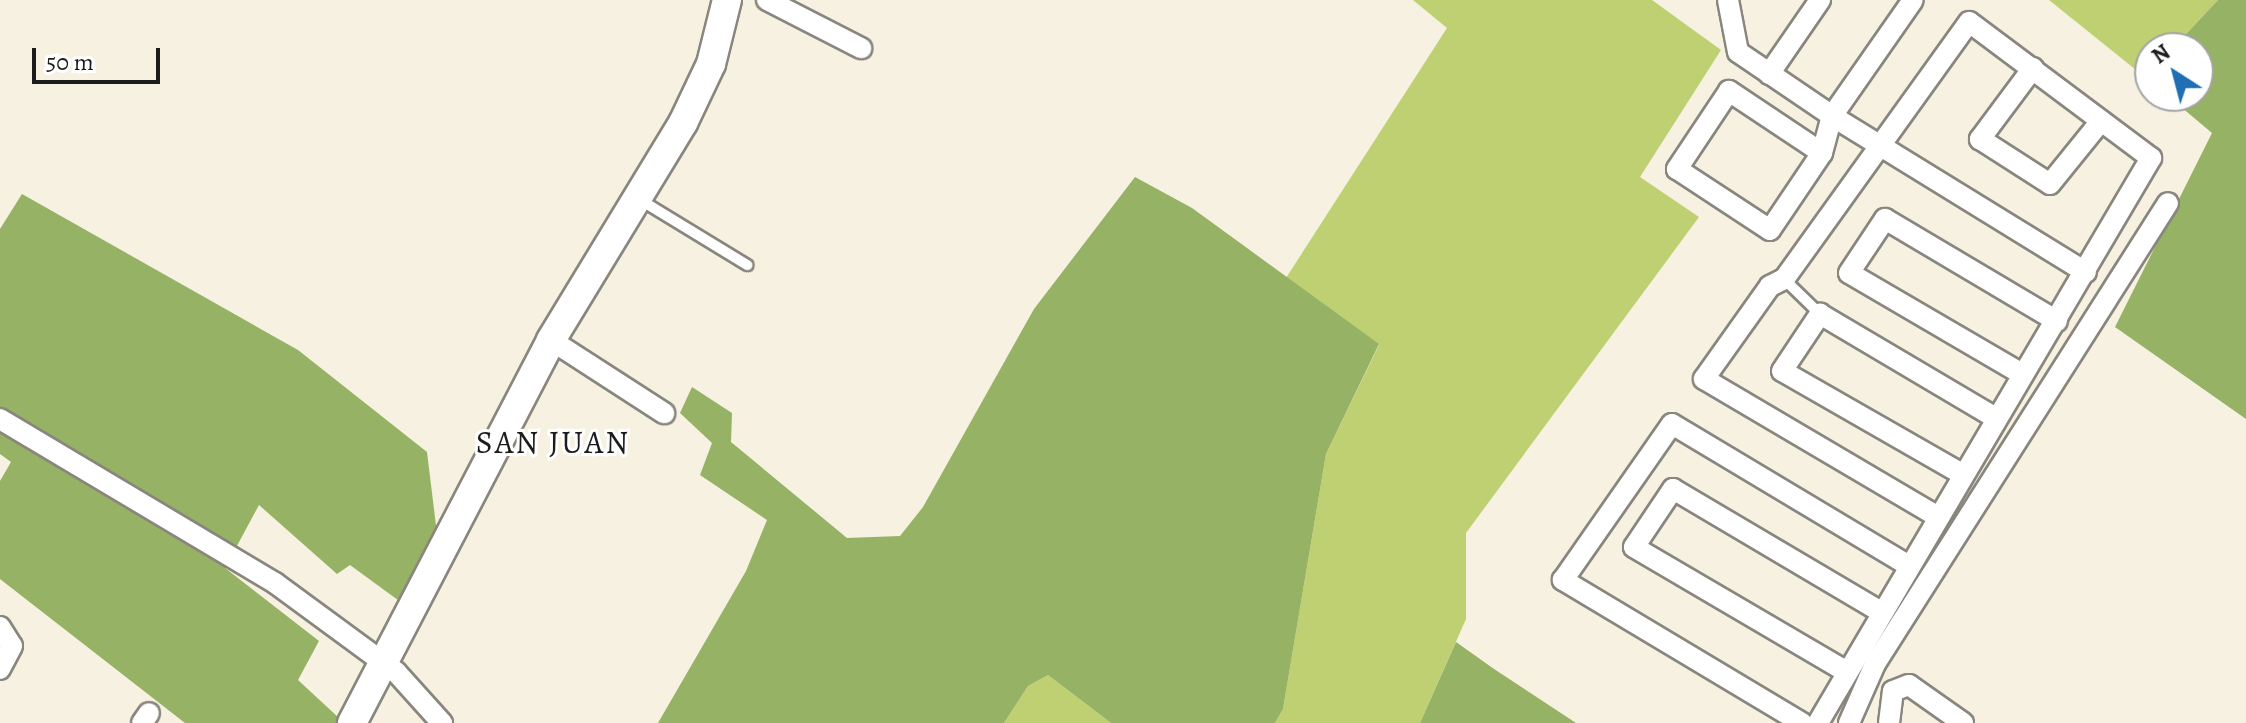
<!DOCTYPE html>
<style>
body{margin:0}
#map{position:relative;width:2246px;height:723px;overflow:hidden;background:#f6f1e1;font-family:Alegreya,serif}
div>[style]{position:absolute}
[style*='--x']{left:calc(var(--x)*1px);top:calc(var(--y)*1px);width:calc(var(--w)*1px);rotate:calc(var(--a)*1deg)}
.green>*{inset:0;background:#bed072}
.forest>*{inset:0;background:#96b264}
.roads{filter:drop-shadow(2px 0 #89867e) drop-shadow(-2px 0 #89867e) drop-shadow(0 2px #89867e) drop-shadow(0 -2px #89867e)}
.lane>*{height:10px;margin:-5px;padding:0 5px;transform-origin:5px;border-radius:5px;background:#fff}
.street>*{height:20px;margin:-10px;padding:0 10px;transform-origin:10px;border-radius:10px;background:#fff}
.secondary>*{height:28px;margin:-14px;padding:0 14px;transform-origin:14px;border-radius:14px;background:#fff}
span{translate:-50% -50%;white-space:nowrap;text-align:center;line-height:1.15;-webkit-text-stroke:6px #fff;paint-order:stroke}
.quarter-label{font-size:32px;color:#1c1c1c;letter-spacing:2px}
.north{position:absolute;left:2134px;top:32px;width:80px;height:80px;box-sizing:border-box;background:#fff;border:2px solid #a4a4a4;border-radius:50%;rotate:324deg;font-size:22px;font-weight:700;line-height:32px;text-align:center;color:#1c1c1c}
.north::after{content:'';display:block;margin:auto;width:28px;height:36px;background:#1f6fb2;clip-path:polygon(50% 0,100% 100%,50% 72%,0 100%)}
.scale{position:absolute;left:32px;top:48px;width:128px;height:36px;box-sizing:border-box;border:4px solid #1c1c1c;border-top:0;padding-left:10px;font-size:24px;line-height:28px;white-space:nowrap;color:#1c1c1c;-webkit-text-stroke:6px #fff;paint-order:stroke}
</style>
<div id="map">
<div class="green">
<i style="clip-path:polygon(1413px 0,1652px 0,1721px 50px,1640px 177px,1699px 217px,1466px 533px,1466px 619px,1420px 723px,1275px 723px,1283px 709px,1326px 454px,1379px 345px,1286px 278px,1447px 28px)"></i>
<i style="clip-path:polygon(2049px 0,2218px 0,2173px 48px,2150px 48px,2146px 78px)"></i>
<i style="clip-path:polygon(1048px 675px,1111px 723px,1004px 723px,1028px 686px)"></i>
</div>
<div class="forest">
<i style="clip-path:polygon(2218px 0,2246px 0,2246px 419px,2115px 327px,2212px 133px,2168px 96px,2198px 96px,2198px 48px,2173px 48px)"></i>
<i style="clip-path:polygon(1135px 177px,1192px 208px,1379px 344px,1326px 454px,1283px 709px,1275px 723px,1111px 723px,1048px 675px,1028px 686px,1004px 723px,658px 723px,746px 571px,767px 520px,700px 475px,712px 443px,680px 413px,692px 387px,732px 413px,731px 442px,847px 538px,900px 536px,923px 507px,1034px 309px)"></i>
<i style="clip-path:polygon(22px 194px,298px 350px,427px 452px,438px 542px,402px 603px,350px 565px,337px 574px,259px 505px,225px 568px,319px 641px,298px 680px,339px 718px,336px 723px,185px 723px,0 579px,0 481px,11px 462px,0 454px,0 229px)"></i>
<i style="clip-path:polygon(1456px 642px,1494px 669px,1576px 723px,1420px 723px)"></i>
</div>
<div class="roads">
<div class="lane">
<i style="--x:639;--y:199;--w:127;--a:31.4"></i>
<i style="--x:1784;--y:279;--w:50;--a:44.2"></i>
</div>
<div class="street">
<i style="--x:767;--y:0;--w:106;--a:27.1"></i>
<i style="--x:1728;--y:0;--w:53;--a:79.1"></i>
<i style="--x:1738;--y:52;--w:114;--a:34.2"></i>
<i style="--x:1832;--y:116;--w:298;--a:31.6"></i>
<i style="--x:2033;--y:68;--w:89;--a:126.7"></i>
<i style="--x:1980;--y:139;--w:83;--a:32.7"></i>
<i style="--x:2050;--y:184;--w:81;--a:-51"></i>
<i style="--x:1769;--y:74;--w:90;--a:-55.4"></i>
<i style="--x:1822;--y:153;--w:112;--a:-146.3"></i>
<i style="--x:1729;--y:91;--w:94;--a:123.7"></i>
<i style="--x:1677;--y:169;--w:111;--a:33.3"></i>
<i style="--x:1770;--y:230;--w:93;--a:-56"></i>
<i style="--x:1822;--y:153;--w:38;--a:-75"></i>
<i style="--x:1832;--y:116;--w:141;--a:-55.1"></i>
<i style="--x:551;--y:340;--w:135;--a:32.9"></i>
<i style="--x:2022;--y:374;--w:200;--a:-149.7"></i>
<i style="--x:1849;--y:273;--w:65;--a:-56.3"></i>
<i style="--x:1885;--y:219;--w:200;--a:30.7"></i>
<i style="--x:0;--y:419;--w:320;--a:30.8"></i>
<i style="--x:275;--y:583;--w:150;--a:36.3"></i>
<i style="--x:396;--y:672;--w:69;--a:48"></i>
<i style="--x:1962;--y:474;--w:207;--a:-150.2"></i>
<i style="--x:1782;--y:371;--w:69;--a:-56.3"></i>
<i style="--x:1820;--y:314;--w:204;--a:30.6"></i>
<i style="--x:0;--y:627;--w:22;--a:58"></i>
<i style="--x:12;--y:646;--w:26;--a:118"></i>
<i style="--x:1847;--y:672;--w:247;--a:-149.6"></i>
<i style="--x:1634;--y:547;--w:70;--a:-56.1"></i>
<i style="--x:1673;--y:489;--w:242;--a:30.6"></i>
<i style="--x:142;--y:723;--w:12;--a:-55"></i>
<i style="--x:1802;--y:723;--w:279;--a:-149.1"></i>
<i style="--x:1563;--y:580;--w:190;--a:-55.1"></i>
<i style="--x:1672;--y:424;--w:275;--a:30.9"></i>
<i style="--x:1818;--y:723;--w:656;--a:-59.49"></i>
<i style="--x:2151;--y:158;--w:227;--a:-143.2"></i>
<i style="--x:1969;--y:22;--w:317;--a:125.7"></i>
<i style="--x:1784;--y:279;--w:16;--a:153"></i>
<i style="--x:1770;--y:286;--w:114;--a:125.4"></i>
<i style="--x:1704;--y:379;--w:270;--a:30.5"></i>
<i style="--x:1849;--y:723;--w:64;--a:-66.2"></i>
<i style="--x:1875;--y:664;--w:546;--a:-57.56"></i>
<i style="--x:1889;--y:723;--w:32;--a:-83"></i>
<i style="--x:1893;--y:691;--w:17;--a:-21"></i>
<i style="--x:1909;--y:685;--w:66;--a:35.1"></i>
</div>
<div class="secondary">
<i style="--x:352;--y:723;--w:432;--a:-62.5"></i>
<i style="--x:551;--y:340;--w:254;--a:-58.7"></i>
<i style="--x:683;--y:123;--w:65;--a:-64.6"></i>
<i style="--x:711;--y:64;--w:66;--a:-76"></i>
</div>
</div>
<div class="quarter-label">
<span style="left:553px;top:442px">SAN JUAN</span>
</div>
<div class="north">N</div>
<div class="scale">50 m</div>
</div>
